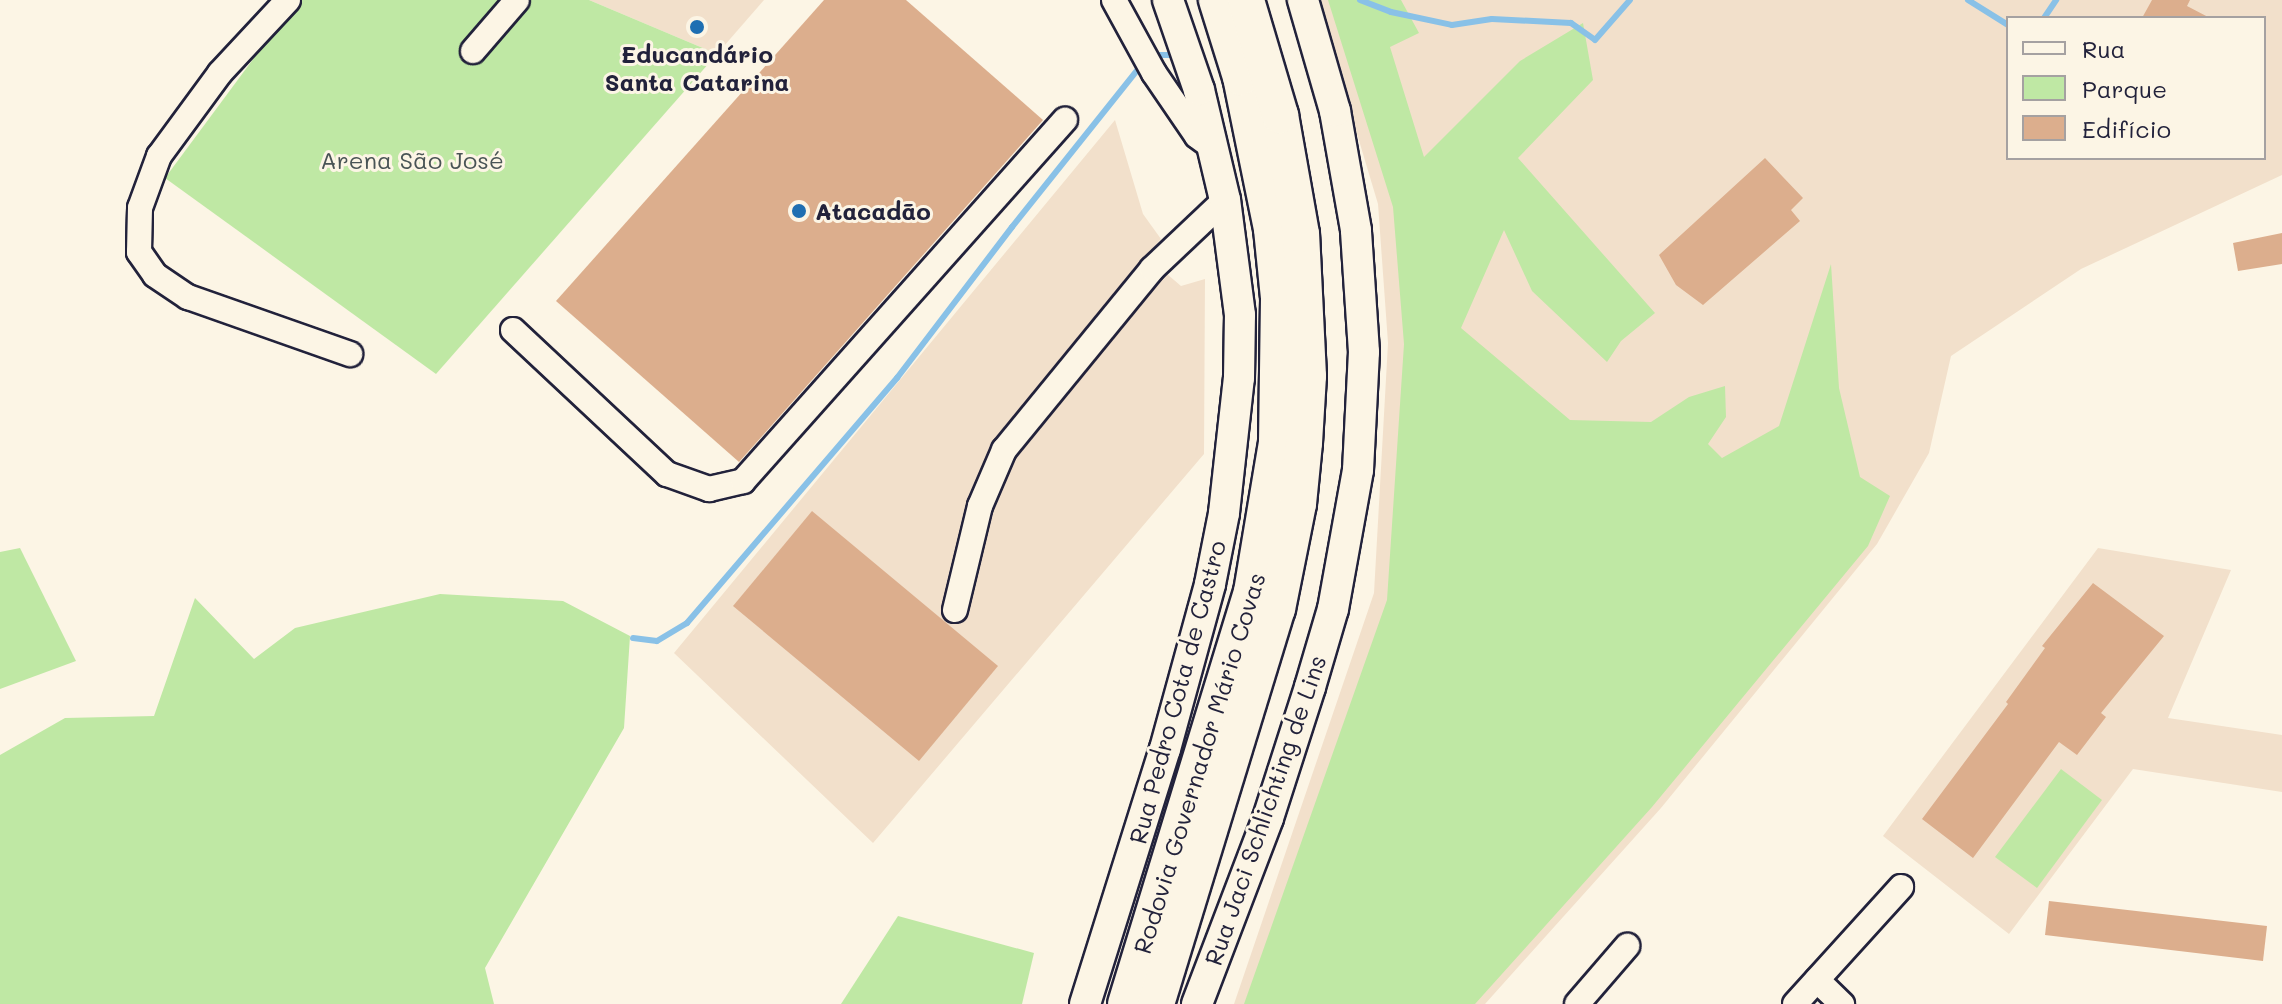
<!DOCTYPE html>
<meta charset="utf-8">
<style>
body{margin:0}
#map{position:relative;width:2282px;height:1004px;overflow:hidden;background:#fcf5e5;font-family:Mali,sans-serif}
div>[style]{position:absolute}
[style*='--x']{left:calc(var(--x)*1px);top:calc(var(--y)*1px);width:calc(var(--w)*1px);rotate:calc(var(--a)*1deg)}
.built>*{inset:0;background:#f2e0cb}
.green>*{inset:0;background:#bfe8a4}
.stream>*{height:6px;margin:-3px;padding:0 3px;transform-origin:3px;border-radius:3px;background:#89c1e7}
.building>*{inset:0;background:#dcae8d}
.roads{filter:drop-shadow(2px 0 #22223b) drop-shadow(-2px 0 #22223b) drop-shadow(0 2px #22223b) drop-shadow(0 -2px #22223b)}
.minor>*{height:24px;margin:-12px;padding:0 12px;transform-origin:12px;border-radius:12px;background:#fcf5e5}
.major>*{height:30px;margin:-15px;padding:0 15px;transform-origin:15px;border-radius:15px;background:#fcf5e5}
.highway>*{height:36px;margin:-18px;padding:0 18px;transform-origin:18px;border-radius:18px;background:#fcf5e5}
.dots>*{width:22px;height:22px;translate:-50% -50%;box-sizing:border-box;border:4px solid #fcf5e5;border-radius:50%}
span{translate:-50% -50%;white-space:nowrap;text-align:center;line-height:1.15;-webkit-text-stroke:6px #fcf5e5;paint-order:stroke}
.poi-label{font-size:24px;color:#22223b;font-weight:700}
.left{translate:0 -50%;text-align:left}
.park-label{font-size:24px;color:#495455}
.street-label{font-size:24px;color:#22223b}
.legend{position:absolute;left:2006px;top:16px;width:260px;height:144px;box-sizing:border-box;background:#fcf5e5;border:2px solid #a5a1a1;margin:0;padding:10px 14px;list-style:none;font-size:24px;color:#22223b}
.legend li{display:flex;align-items:center;gap:16px;height:40px}
.legend b{width:40px;border:2px solid #a5a1a1}
</style>
<div id="map">
<div class="built">
<i style="clip-path:polygon(589px 0,764px 0,717px 54px)"></i>
<i style="clip-path:polygon(evenodd,1317px 0,2282px 0,2282px 175px,2081px 269px,1951px 356px,1929px 453px,1877px 544px,1661px 808px,1485px 1004px,1234px 1004px,1374px 593px,1388px 343px,1378px 204px,1317px 0,2008px 18px,2264px 18px,2264px 158px,2008px 158px,2008px 18px)"></i>
<i style="clip-path:polygon(1115px 120px,1143px 214px,1161px 239px,1146px 256px,1181px 286px,1205px 279px,1204px 454px,873px 843px,674px 653px)"></i>
<i style="clip-path:polygon(2098px 548px,2231px 570px,2168px 718px,2282px 735px,2282px 792px,2133px 769px,2009px 934px,1883px 836px)"></i>
</div>
<div class="green">
<i style="clip-path:polygon(297px 0,589px 0,717px 54px,436px 374px,165px 178px)"></i>
<i style="clip-path:polygon(1328px 0,1401px 0,1419px 33px,1390px 47px,1424px 157px,1520px 61px,1583px 23px,1593px 80px,1518px 158px,1655px 313px,1621px 341px,1607px 362px,1532px 291px,1504px 230px,1461px 328px,1570px 420px,1651px 422px,1689px 397px,1725px 386px,1726px 417px,1708px 444px,1722px 458px,1779px 426px,1831px 264px,1839px 388px,1860px 477px,1890px 496px,1868px 546px,1652px 807px,1475px 1004px,1244px 1004px,1387px 600px,1404px 344px,1393px 207px)"></i>
<i style="clip-path:polygon(20px 548px,76px 661px,0 689px,0 552px)"></i>
<i style="clip-path:polygon(440px 594px,563px 601px,630px 636px,624px 728px,485px 968px,494px 1004px,0 1004px,0 755px,65px 718px,154px 716px,195px 598px,254px 659px,295px 628px)"></i>
<i style="clip-path:polygon(2061px 769px,2102px 800px,2037px 888px,1995px 857px)"></i>
<i style="clip-path:polygon(898px 916px,1034px 953px,1022px 1004px,841px 1004px)"></i>
</div>
<div class="stream">
<i style="--x:1360;--y:0;--w:33;--a:21"></i>
<i style="--x:1391;--y:12;--w:62;--a:12"></i>
<i style="--x:1452;--y:25;--w:40;--a:-8.5"></i>
<i style="--x:1492;--y:19;--w:79;--a:2.9"></i>
<i style="--x:1571;--y:23;--w:29;--a:35"></i>
<i style="--x:1595;--y:40;--w:53;--a:-48.8"></i>
<i style="--x:1968;--y:0;--w:47;--a:32"></i>
<i style="--x:2044;--y:18;--w:22;--a:-56"></i>
<i style="--x:1153;--y:55;--w:16;--a:0"></i>
<i style="--x:633;--y:638;--w:24;--a:7"></i>
<i style="--x:657;--y:641;--w:35;--a:-31"></i>
<i style="--x:687;--y:623;--w:323;--a:-49.4"></i>
<i style="--x:897;--y:378;--w:190;--a:-52.7"></i>
<i style="--x:1012;--y:227;--w:203;--a:-51.4"></i>
</div>
<div class="building">
<i style="clip-path:polygon(824px 0,906px 0,1043px 120px,739px 462px,556px 301px)"></i>
<i style="clip-path:polygon(2152px 0,2190px 0,2187px 6px,2210px 18px,2142px 18px)"></i>
<i style="clip-path:polygon(1765px 158px,1803px 198px,1791px 210px,1800px 221px,1703px 305px,1676px 285px,1659px 255px)"></i>
<i style="clip-path:polygon(2282px 233px,2282px 264px,2238px 271px,2233px 243px)"></i>
<i style="clip-path:polygon(812px 511px,998px 666px,919px 761px,733px 606px)"></i>
<i style="clip-path:polygon(2093px 583px,2164px 636px,2101px 713px,2106px 717px,2077px 755px,2059px 742px,1973px 858px,1922px 819px,2008px 704px,2006px 702px,2045px 648px,2042px 646px)"></i>
<i style="clip-path:polygon(2049px 901px,2267px 926px,2263px 961px,2045px 935px)"></i>
</div>
<div class="roads">
<div class="minor">
<i style="--x:288;--y:0;--w:100;--a:133"></i>
<i style="--x:220;--y:73;--w:103;--a:126.3"></i>
<i style="--x:159;--y:156;--w:55;--a:110.1"></i>
<i style="--x:140;--y:208;--w:44;--a:91.3"></i>
<i style="--x:139;--y:252;--w:28;--a:55"></i>
<i style="--x:155;--y:275;--w:40;--a:34"></i>
<i style="--x:188;--y:297;--w:172;--a:19.4"></i>
<i style="--x:1114;--y:0;--w:83;--a:61.3"></i>
<i style="--x:1154;--y:73;--w:76;--a:55.7"></i>
<i style="--x:1197;--y:136;--w:22;--a:36"></i>
<i style="--x:473;--y:51;--w:67;--a:-49.2"></i>
<i style="--x:513;--y:330;--w:211;--a:43.1"></i>
<i style="--x:667;--y:474;--w:45;--a:19.7"></i>
<i style="--x:709;--y:489;--w:35;--a:-13"></i>
<i style="--x:743;--y:481;--w:484;--a:-48.3"></i>
<i style="--x:955;--y:610;--w:107;--a:-76.5"></i>
<i style="--x:980;--y:506;--w:61;--a:-66.8"></i>
<i style="--x:1004;--y:450;--w:234;--a:-50.7"></i>
<i style="--x:1152;--y:269;--w:100;--a:-43.4"></i>
<i style="--x:1817;--y:980;--w:35;--a:44"></i>
<i style="--x:1577;--y:1004;--w:77;--a:-49.2"></i>
<i style="--x:1795;--y:1004;--w:158;--a:-47.8"></i>
</div>
<div class="major">
<i style="--x:1085;--y:1004;--w:267;--a:-72.6"></i>
<i style="--x:1165;--y:749;--w:171;--a:-74.7"></i>
<i style="--x:1210;--y:584;--w:72;--a:-78.8"></i>
<i style="--x:1224;--y:513;--w:136;--a:-83.7"></i>
<i style="--x:1239;--y:378;--w:63;--a:-89.1"></i>
<i style="--x:1240;--y:315;--w:116;--a:-97.4"></i>
<i style="--x:1225;--y:200;--w:113;--a:-103.3"></i>
<i style="--x:1199;--y:90;--w:95;--a:-109"></i>
<i style="--x:1197;--y:1004;--w:199;--a:-69.1"></i>
<i style="--x:1268;--y:818;--w:138;--a:-72.2"></i>
<i style="--x:1310;--y:687;--w:81;--a:-73.6"></i>
<i style="--x:1333;--y:609;--w:141;--a:-79.8"></i>
<i style="--x:1358;--y:470;--w:118;--a:-87.1"></i>
<i style="--x:1364;--y:352;--w:122;--a:-93.8"></i>
<i style="--x:1356;--y:230;--w:121;--a:-100"></i>
<i style="--x:1335;--y:111;--w:116;--a:-106.1"></i>
</div>
<div class="highway">
<i style="--x:1126;--y:1004;--w:431;--a:-73"></i>
<i style="--x:1252;--y:592;--w:151;--a:-80.5"></i>
<i style="--x:1277;--y:443;--w:145;--a:-89.2"></i>
<i style="--x:1279;--y:298;--w:69;--a:-95.8"></i>
<i style="--x:1272;--y:229;--w:155;--a:-101.5"></i>
<i style="--x:1241;--y:77;--w:81;--a:-107.3"></i>
<i style="--x:1156;--y:1004;--w:413;--a:-73"></i>
<i style="--x:1277;--y:609;--w:107;--a:-78.7"></i>
<i style="--x:1298;--y:504;--w:61;--a:-84.4"></i>
<i style="--x:1304;--y:443;--w:67;--a:-86.6"></i>
<i style="--x:1308;--y:376;--w:142;--a:-92.8"></i>
<i style="--x:1301;--y:234;--w:121;--a:-100"></i>
<i style="--x:1280;--y:115;--w:120;--a:-106.5"></i>
</div>
</div>
<div class="dots">
<i style="left:697px;top:27px;background:#1f6fb2"></i>
<i style="left:799px;top:211px;background:#1f6fb2"></i>
</div>
<div class="poi-label">
<span style="left:697px;top:68px">Educandário<br>Santa Catarina</span>
<span class="left" style="left:815px;top:211px">Atacadão</span>
</div>
<div class="park-label">
<span style="left:412px;top:160px">Arena São José</span>
</div>
<div class="street-label">
<span style="left:1177px;top:692px;rotate:-75deg">Rua Pedro Cota de Castro</span>
<span style="left:1199px;top:763px;rotate:-73deg">Rodovia Governador Mário Covas</span>
<span style="left:1265px;top:810px;rotate:-71deg">Rua Jaci Schlichting de Lins</span>
</div>
<ul class="legend">
<li><b style="height:10px;background:#fcf5e5"></b>Rua</li>
<li><b style="height:22px;background:#bfe8a4"></b>Parque</li>
<li><b style="height:22px;background:#dcae8d"></b>Edifício</li>
</ul>
</div>
